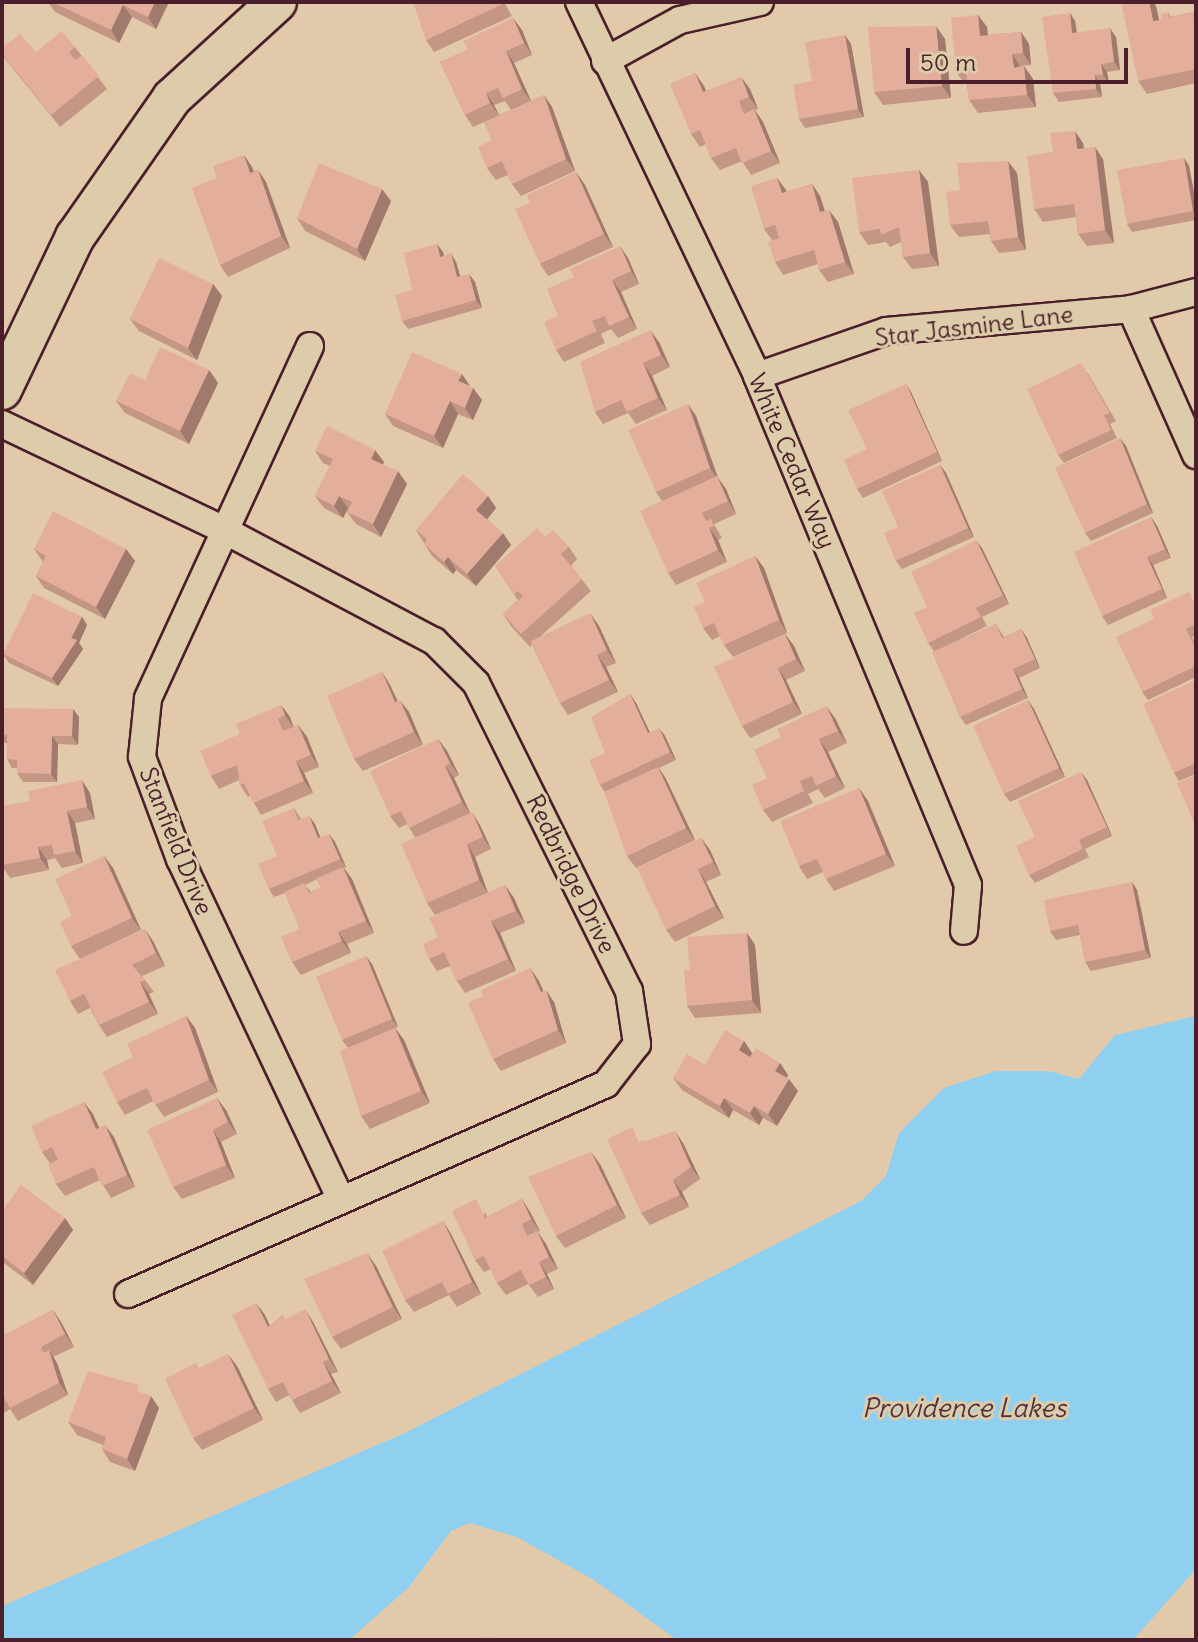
<!DOCTYPE html>
<style>
body{margin:0}
#map{position:relative;width:1198px;height:1642px;overflow:hidden;background:#e2c9aa;font-family:Delius,sans-serif}
div>[style]{position:absolute}
[style*='--x']{left:calc(var(--x)*1px);top:calc(var(--y)*1px);width:calc(var(--w)*1px);rotate:calc(var(--a)*1deg)}
.water>*{inset:0;background:#8fd0f0}
.roads{filter:drop-shadow(2px 0 #4a1f2b) drop-shadow(-2px 0 #4a1f2b) drop-shadow(0 2px #4a1f2b) drop-shadow(0 -2px #4a1f2b)}
.street>*{height:26px;margin:-13px;padding:0 13px;transform-origin:13px;border-radius:13px;background:#dca}
.secondary>*{height:38px;margin:-19px;padding:0 19px;transform-origin:19px;border-radius:19px;background:#dca}
.wall>*{inset:0;background:#c39686}
.shaded-wall>*{inset:0;background:#9f7a6d}
.building>*{inset:0;background:#e3ae9c}
span{translate:-50% -50%;white-space:nowrap;text-align:center;line-height:1.15;-webkit-text-stroke:6px #dca;paint-order:stroke}
.street-label{font-size:24px;color:#4a1f2b}
.water-label{font-size:26px;color:#51313f;font-style:italic}
.frame{position:absolute;inset:0;border:4px solid #4a1f2b;pointer-events:none}
.scale{position:absolute;left:906px;top:48px;width:222px;height:36px;box-sizing:border-box;border:4px solid #4a1f2b;border-top:0;padding-left:10px;font-size:24px;line-height:28px;white-space:nowrap;color:#4a1f2b;-webkit-text-stroke:6px #dca;paint-order:stroke}
</style>
<div id="map">
<div class="water">
<i style="clip-path:polygon(1196px 1016px,1196px 1569px,1133px 1640px,677px 1640px,594px 1580px,517px 1537px,469px 1523px,451px 1531px,409px 1587px,349px 1640px,2px 1640px,2px 1606px,403px 1434px,861px 1201px,886px 1176px,899px 1133px,944px 1088px,996px 1071px,1048px 1071px,1079px 1079px,1115px 1035px)"></i>
</div>
<div class="roads">
<div class="street">
<i style="--x:579;--y:2;--w:414;--a:64.5"></i>
<i style="--x:757;--y:376;--w:551;--a:67.48"></i>
<i style="--x:968;--y:885;--w:46;--a:95"></i>
<i style="--x:605;--y:61;--w:85;--a:-28.7"></i>
<i style="--x:680;--y:20;--w:82;--a:-12.7"></i>
<i style="--x:1131;--y:309;--w:160;--a:66"></i>
<i style="--x:310;--y:346;--w:388;--a:114.7"></i>
<i style="--x:148;--y:699;--w:58;--a:95.9"></i>
<i style="--x:142;--y:757;--w:109;--a:69.6"></i>
<i style="--x:180;--y:859;--w:376;--a:64.7"></i>
<i style="--x:757;--y:376;--w:137;--a:-19.2"></i>
<i style="--x:886;--y:331;--w:246;--a:-5.1"></i>
<i style="--x:1131;--y:309;--w:67;--a:-14.7"></i>
<i style="--x:2;--y:424;--w:246;--a:25.5"></i>
<i style="--x:224;--y:530;--w:238;--a:27.9"></i>
<i style="--x:434;--y:641;--w:59;--a:45"></i>
<i style="--x:476;--y:683;--w:344;--a:63.6"></i>
<i style="--x:629;--y:991;--w:54;--a:81.4"></i>
<i style="--x:637;--y:1044;--w:51;--a:127.8"></i>
<i style="--x:606;--y:1084;--w:522;--a:156.28"></i>
</div>
<div class="secondary">
<i style="--x:2;--y:390;--w:170;--a:-64.5"></i>
<i style="--x:75;--y:237;--w:169;--a:-55.1"></i>
<i style="--x:172;--y:98;--w:142;--a:-42.4"></i>
</div>
</div>
<div class="wall">
<i style="clip-path:polygon(48px 2px,169px 2px,156px 29px,132px 17px,119px 43px,55px 12px)"></i>
<i style="clip-path:polygon(504px 2px,512px 16px,434px 52px,426px 40px)"></i>
<i style="clip-path:polygon(1156px 6px,1159px 20px,1162px 20px,1168px 12px,1171px 17px,1193px 12px,1196px 17px,1196px 83px,1147px 94px,1138px 81px)"></i>
<i style="clip-path:polygon(1070px 13px,1075px 21px,1077px 33px,1116px 37px,1120px 70px,1107px 72px,1109px 83px,1100px 84px,1102px 97px,1059px 102px,1053px 93px)"></i>
<i style="clip-path:polygon(978px 15px,987px 27px,988px 35px,1021px 32px,1029px 44px,1031px 65px,1020px 66px,1024px 66px,1033px 79px,1036px 107px,978px 113px,969px 100px,967px 84px,965px 84px,956px 72px)"></i>
<i style="clip-path:polygon(evenodd,522px 30px,532px 55px,514px 63px,531px 101px,544px 95px,552px 107px,575px 171px,521px 196px,512px 184px,508px 175px,496px 180px,487px 168px,492px 140px,484px 122px,473px 127px,465px 115px,440px 62px,522px 30px,505px 101px,511px 110px,499px 115px,494px 105px,505px 101px)"></i>
<i style="clip-path:polygon(845px 35px,851px 44px,864px 117px,805px 128px,799px 119px,812px 81px)"></i>
<i style="clip-path:polygon(945px 39px,951px 98px,883px 105px,874px 92px)"></i>
<i style="clip-path:polygon(75px 47px,107px 89px,60px 127px,2px 55px,36px 52px)"></i>
<i style="clip-path:polygon(695px 73px,706px 91px,750px 89px,758px 109px,755px 110px,763px 122px,780px 163px,751px 175px,742px 161px,720px 170px,711px 158px,706px 144px,700px 147px,691px 134px)"></i>
<i style="clip-path:polygon(1083px 143px,1084px 148px,1103px 159px,1114px 243px,1087px 246px,1078px 234px,1076px 217px,1043px 222px,1034px 209px)"></i>
<i style="clip-path:polygon(244px 155px,252px 167px,254px 171px,258px 170px,266px 182px,290px 248px,228px 277px,220px 265px,217px 178px)"></i>
<i style="clip-path:polygon(1184px 158px,1189px 166px,1196px 203px,1196px 220px,1132px 232px,1127px 224px)"></i>
<i style="clip-path:polygon(919px 170px,928px 182px,939px 266px,912px 269px,903px 257px,901px 242px,890px 247px,886px 242px,868px 245px,859px 232px)"></i>
<i style="clip-path:polygon(576px 172px,585px 185px,613px 247px,548px 276px,540px 264px,530px 203px)"></i>
<i style="clip-path:polygon(1017px 173px,1026px 250px,999px 253px,991px 241px,990px 234px,959px 237px,950px 225px)"></i>
<i style="clip-path:polygon(777px 178px,786px 192px,812px 184px,820px 196px,825px 211px,838px 222px,854px 274px,828px 282px,819px 270px,818px 264px,783px 275px,775px 262px,772px 240px,764px 229px)"></i>
<i style="clip-path:polygon(391px 201px,365px 261px,305px 231px,297px 218px)"></i>
<i style="clip-path:polygon(443px 252px,444px 256px,456px 262px,460px 276px,475px 282px,482px 308px,408px 329px,402px 321px,412px 290px)"></i>
<i style="clip-path:polygon(628px 258px,639px 284px,621px 292px,637px 329px,618px 338px,611px 329px,601px 334px,605px 343px,564px 362px,556px 350px,558px 316px)"></i>
<i style="clip-path:polygon(213px 284px,222px 296px,197px 360px,139px 331px,130px 319px)"></i>
<i style="clip-path:polygon(659px 342px,670px 367px,652px 376px,667px 410px,636px 424px,628px 413px,603px 424px,595px 412px)"></i>
<i style="clip-path:polygon(209px 370px,218px 383px,189px 444px,125px 413px,116px 401px,145px 380px)"></i>
<i style="clip-path:polygon(1087px 372px,1116px 421px,1110px 424px,1117px 438px,1064px 463px,1058px 455px)"></i>
<i style="clip-path:polygon(470px 387px,473px 388px,482px 400px,473px 420px,458px 414px,443px 448px,393px 426px,385px 414px)"></i>
<i style="clip-path:polygon(911px 392px,942px 461px,863px 498px,857px 489px,867px 449px)"></i>
<i style="clip-path:polygon(688px 404px,696px 416px,718px 478px,726px 489px,736px 514px,714px 524px,722px 538px,718px 540px,727px 562px,676px 585px,668px 573px,662px 501px,656px 492px)"></i>
<i style="clip-path:polygon(1126px 446px,1153px 513px,1091px 541px,1085px 533px)"></i>
<i style="clip-path:polygon(315px 451px,384px 462px,383px 464px,407px 484px,381px 537px,356px 524px,347px 512px,349px 508px,343px 518px,324px 508px,315px 496px,330px 466px,323px 463px)"></i>
<i style="clip-path:polygon(940px 465px,946px 473px,974px 537px,902px 569px,896px 561px,898px 527px)"></i>
<i style="clip-path:polygon(488px 496px,496px 508px,487px 519px,511px 545px,476px 586px,456px 570px,453px 574px,432px 556px,416px 530px)"></i>
<i style="clip-path:polygon(1151px 517px,1157px 526px,1171px 558px,1153px 565px,1167px 598px,1108px 625px,1102px 616px)"></i>
<i style="clip-path:polygon(545px 537px,569px 547px,577px 559px,571px 566px,591px 591px,541px 636px,599px 626px,616px 663px,606px 667px,618px 692px,568px 715px,560px 703px,532px 644px,530px 647px,511px 626px,503px 614px,518px 600px,495px 566px)"></i>
<i style="clip-path:polygon(982px 548px,1009px 604px,982px 617px,987px 626px,942px 648px,996px 624px,1004px 637px,1021px 629px,1027px 638px,1040px 668px,1019px 678px,1028px 698px,966px 725px,960px 717px,934px 651px,928px 643px,927px 607px)"></i>
<i style="clip-path:polygon(34px 549px,126px 549px,135px 561px,105px 619px,44px 588px,36px 576px,43px 562px)"></i>
<i style="clip-path:polygon(755px 556px,764px 568px,787px 633px,733px 657px,724px 645px,720px 636px,712px 640px,703px 628px,705px 602px)"></i>
<i style="clip-path:polygon(1196px 602px,1196px 635px,1192px 637px,1196px 645px,1196px 677px,1148px 700px,1142px 692px)"></i>
<i style="clip-path:polygon(82px 617px,87px 625px,79px 643px,83px 649px,58px 686px,9px 663px,3px 654px)"></i>
<i style="clip-path:polygon(785px 634px,794px 646px,805px 671px,786px 680px,802px 714px,750px 738px,742px 726px)"></i>
<i style="clip-path:polygon(382px 672px,390px 685px,398px 701px,409px 712px,423px 745px,363px 771px,354px 759px)"></i>
<i style="clip-path:polygon(1196px 680px,1196px 774px,1179px 781px,1174px 773px)"></i>
<i style="clip-path:polygon(630px 694px,636px 703px,649px 732px,665px 736px,676px 760px,659px 768px,666px 779px,695px 840px,636px 868px,627px 856px,605px 792px,600px 785px,605px 753px)"></i>
<i style="clip-path:polygon(1028px 700px,1034px 709px,1065px 777px,1010px 802px,1004px 794px)"></i>
<i style="clip-path:polygon(281px 705px,290px 717px,293px 727px,298px 725px,307px 737px,319px 767px,304px 773px,313px 793px,261px 815px,250px 796px,248px 797px,240px 785px,239px 780px,219px 789px,211px 776px,240px 734px)"></i>
<i style="clip-path:polygon(2px 708px,79px 717px,78px 745px,58px 744px,57px 782px,23px 782px,17px 773px,17px 768px,12px 768px,7px 759px,7px 743px,2px 743px)"></i>
<i style="clip-path:polygon(835px 718px,847px 743px,828px 752px,845px 788px,825px 798px,818px 789px,808px 794px,813px 803px,772px 822px,763px 810px,767px 778px)"></i>
<i style="clip-path:polygon(438px 739px,447px 751px,459px 775px,454px 778px,470px 813px,480px 825px,491px 849px,475px 857px,488px 893px,435px 915px,427px 903px,415px 837px,407px 824px,399px 828px,390px 816px)"></i>
<i style="clip-path:polygon(1087px 780px,1112px 836px,1085px 849px,1089px 857px,1035px 883px,1029px 875px,1035px 837px)"></i>
<i style="clip-path:polygon(859px 788px,868px 801px,895px 866px,834px 891px,826px 879px,823px 872px,807px 879px,799px 866px)"></i>
<i style="clip-path:polygon(90px 793px,95px 819px,75px 823px,83px 863px,62px 868px,55px 858px,47px 860px,49px 870px,10px 878px,2px 866px,2px 816px)"></i>
<i style="clip-path:polygon(evenodd,294px 808px,301px 819px,315px 824px,320px 838px,329px 834px,335px 842px,346px 867px,344px 868px,352px 879px,374px 933px,347px 944px,351px 953px,301px 975px,292px 962px,300px 929px,285px 893px,274px 897px,269px 889px,277px 856px,294px 808px,317px 879px,321px 888px,311px 892px,305px 885px,317px 879px)"></i>
<i style="clip-path:polygon(701px 838px,710px 850px,721px 875px,706px 882px,724px 918px,675px 942px,666px 930px)"></i>
<i style="clip-path:polygon(104px 856px,113px 868px,141px 930px,80px 959px,71px 946px,72px 916px)"></i>
<i style="clip-path:polygon(1132px 882px,1137px 890px,1151px 958px,1091px 971px,1085px 962px,1080px 935px,1056px 940px,1050px 931px)"></i>
<i style="clip-path:polygon(505px 885px,514px 898px,525px 923px,500px 933px,516px 971px,465px 993px,457px 981px,450px 966px,437px 971px,429px 959px,438px 937px)"></i>
<i style="clip-path:polygon(747px 933px,755px 945px,761px 1013px,695px 1018px,687px 1006px,690px 970px)"></i>
<i style="clip-path:polygon(153px 941px,165px 966px,142px 976px,154px 992px,149px 994px,158px 1014px,107px 1037px,99px 1025px,90px 1008px,78px 1014px,70px 1001px)"></i>
<i style="clip-path:polygon(372px 964px,398px 1027px,395px 1028px,404px 1040px,430px 1103px,370px 1129px,361px 1116px,348px 1048px,342px 1040px)"></i>
<i style="clip-path:polygon(530px 968px,539px 981px,543px 991px,554px 1002px,566px 1043px,501px 1071px,493px 1059px,483px 996px)"></i>
<i style="clip-path:polygon(186px 1016px,195px 1028px,218px 1092px,164px 1117px,153px 1101px,125px 1115px,117px 1102px,133px 1057px)"></i>
<i style="clip-path:polygon(744px 1041px,752px 1053px,780px 1063px,788px 1075px,787px 1078px,798px 1091px,777px 1126px,763px 1118px,759px 1125px,733px 1110px,729px 1118px,682px 1090px,673px 1078px,705px 1065px)"></i>
<i style="clip-path:polygon(226px 1110px,237px 1134px,221px 1142px,235px 1178px,182px 1199px,173px 1187px)"></i>
<i style="clip-path:polygon(93px 1114px,99px 1128px,114px 1137px,135px 1187px,111px 1198px,100px 1180px,65px 1196px,56px 1184px,50px 1163px,42px 1152px)"></i>
<i style="clip-path:polygon(641px 1139px,642px 1142px,683px 1143px,700px 1179px,682px 1192px,689px 1207px,650px 1225px,641px 1213px)"></i>
<i style="clip-path:polygon(600px 1164px,626px 1218px,565px 1248px,556px 1236px)"></i>
<i style="clip-path:polygon(522px 1199px,530px 1212px,540px 1231px,538px 1232px,546px 1244px,558px 1269px,547px 1274px,554px 1289px,538px 1297px,528px 1284px,506px 1295px,497px 1283px,491px 1269px,484px 1272px,475px 1260px,485px 1211px,487px 1217px)"></i>
<i style="clip-path:polygon(2px 1211px,65px 1218px,73px 1230px,33px 1285px,4px 1263px,2px 1266px)"></i>
<i style="clip-path:polygon(443px 1221px,451px 1234px,481px 1294px,457px 1307px,449px 1295px,414px 1312px,405px 1300px)"></i>
<i style="clip-path:polygon(376px 1266px,402px 1319px,341px 1349px,332px 1337px)"></i>
<i style="clip-path:polygon(53px 1310px,61px 1322px,74px 1347px,53px 1357px,57px 1363px,68px 1395px,18px 1421px,10px 1409px,2px 1414px,2px 1336px)"></i>
<i style="clip-path:polygon(265px 1315px,270px 1326px,286px 1319px,313px 1322px,338px 1372px,331px 1374px,341px 1393px,300px 1413px,289px 1395px,276px 1402px,268px 1389px)"></i>
<i style="clip-path:polygon(237px 1366px,263px 1420px,202px 1450px,193px 1438px,200px 1368px)"></i>
<i style="clip-path:polygon(145px 1394px,159px 1408px,135px 1471px,110px 1462px,102px 1449px,103px 1445px,77px 1435px,68px 1422px)"></i>
</div>
<div class="shaded-wall">
<i style="clip-path:polygon(155px 2px,169px 2px,156px 29px,148px 17px)"></i>
<i style="clip-path:polygon(1149px 2px,1153px 2px,1156px 6px,1162px 34px,1153px 21px)"></i>
<i style="clip-path:polygon(123px 5px,132px 17px,119px 43px,111px 30px)"></i>
<i style="clip-path:polygon(1070px 13px,1075px 21px,1078px 42px,1072px 33px)"></i>
<i style="clip-path:polygon(978px 15px,987px 27px,989px 48px,980px 36px)"></i>
<i style="clip-path:polygon(513px 18px,522px 30px,532px 55px,524px 43px)"></i>
<i style="clip-path:polygon(936px 26px,945px 39px,951px 98px,942px 86px)"></i>
<i style="clip-path:polygon(1110px 28px,1116px 37px,1120px 70px,1114px 62px)"></i>
<i style="clip-path:polygon(1021px 32px,1029px 44px,1031px 65px,1023px 53px)"></i>
<i style="clip-path:polygon(845px 35px,851px 44px,864px 117px,858px 109px)"></i>
<i style="clip-path:polygon(506px 51px,514px 63px,531px 101px,522px 89px)"></i>
<i style="clip-path:polygon(1012px 54px,1020px 66px,1014px 68px)"></i>
<i style="clip-path:polygon(1101px 64px,1107px 72px,1109px 83px,1103px 75px)"></i>
<i style="clip-path:polygon(1024px 66px,1033px 79px,1036px 107px,1027px 95px)"></i>
<i style="clip-path:polygon(695px 73px,704px 86px,712px 105px,703px 92px)"></i>
<i style="clip-path:polygon(1095px 75px,1100px 84px,1102px 97px,1096px 89px)"></i>
<i style="clip-path:polygon(741px 77px,750px 89px,758px 109px,749px 97px)"></i>
<i style="clip-path:polygon(486px 93px,494px 105px,499px 115px,490px 103px)"></i>
<i style="clip-path:polygon(544px 95px,552px 107px,575px 171px,566px 159px)"></i>
<i style="clip-path:polygon(754px 109px,763px 122px,780px 163px,771px 151px)"></i>
<i style="clip-path:polygon(1075px 131px,1083px 143px,1086px 162px,1077px 149px)"></i>
<i style="clip-path:polygon(1095px 147px,1103px 159px,1114px 243px,1105px 230px)"></i>
<i style="clip-path:polygon(244px 155px,252px 167px,258px 185px,250px 173px)"></i>
<i style="clip-path:polygon(1184px 158px,1189px 166px,1196px 203px,1196px 216px,1193px 211px)"></i>
<i style="clip-path:polygon(1008px 161px,1017px 173px,1026px 250px,1018px 237px)"></i>
<i style="clip-path:polygon(258px 170px,266px 182px,290px 248px,281px 236px)"></i>
<i style="clip-path:polygon(919px 170px,928px 182px,939px 266px,930px 253px)"></i>
<i style="clip-path:polygon(576px 172px,585px 185px,613px 247px,604px 234px)"></i>
<i style="clip-path:polygon(777px 178px,786px 190px,791px 206px,782px 193px)"></i>
<i style="clip-path:polygon(812px 184px,820px 196px,829px 225px,820px 212px)"></i>
<i style="clip-path:polygon(382px 189px,391px 201px,365px 261px,357px 249px)"></i>
<i style="clip-path:polygon(829px 210px,838px 222px,854px 274px,845px 262px)"></i>
<i style="clip-path:polygon(437px 244px,443px 252px,446px 265px,440px 257px)"></i>
<i style="clip-path:polygon(620px 246px,628px 258px,639px 284px,631px 271px)"></i>
<i style="clip-path:polygon(451px 253px,456px 262px,463px 286px,457px 277px)"></i>
<i style="clip-path:polygon(469px 274px,475px 282px,482px 308px,476px 300px)"></i>
<i style="clip-path:polygon(612px 280px,621px 292px,637px 329px,629px 317px)"></i>
<i style="clip-path:polygon(213px 284px,222px 296px,197px 360px,188px 348px)"></i>
<i style="clip-path:polygon(650px 330px,659px 342px,670px 367px,661px 355px)"></i>
<i style="clip-path:polygon(643px 363px,652px 376px,667px 410px,658px 398px)"></i>
<i style="clip-path:polygon(209px 370px,218px 383px,189px 444px,180px 431px)"></i>
<i style="clip-path:polygon(462px 374px,470px 386px,458px 381px)"></i>
<i style="clip-path:polygon(906px 384px,911px 392px,942px 461px,937px 452px)"></i>
<i style="clip-path:polygon(473px 388px,482px 400px,473px 420px,465px 408px)"></i>
<i style="clip-path:polygon(450px 401px,458px 414px,443px 448px,434px 436px)"></i>
<i style="clip-path:polygon(688px 404px,696px 416px,718px 478px,726px 489px,736px 514px,728px 501px,718px 479px,710px 468px)"></i>
<i style="clip-path:polygon(1120px 438px,1126px 446px,1153px 513px,1147px 504px)"></i>
<i style="clip-path:polygon(375px 450px,384px 462px,380px 471px,371px 459px)"></i>
<i style="clip-path:polygon(940px 465px,946px 473px,974px 537px,968px 528px)"></i>
<i style="clip-path:polygon(398px 471px,407px 484px,381px 537px,373px 524px)"></i>
<i style="clip-path:polygon(339px 496px,348px 508px,343px 518px,334px 506px)"></i>
<i style="clip-path:polygon(488px 496px,496px 508px,485px 522px,476px 510px)"></i>
<i style="clip-path:polygon(1151px 517px,1157px 526px,1171px 558px,1165px 549px)"></i>
<i style="clip-path:polygon(709px 528px,718px 540px,727px 562px,718px 550px)"></i>
<i style="clip-path:polygon(503px 533px,511px 545px,476px 586px,467px 574px)"></i>
<i style="clip-path:polygon(976px 540px,982px 548px,1009px 604px,1003px 595px)"></i>
<i style="clip-path:polygon(126px 549px,135px 561px,105px 619px,96px 607px)"></i>
<i style="clip-path:polygon(755px 556px,764px 568px,787px 633px,779px 620px)"></i>
<i style="clip-path:polygon(448px 557px,456px 570px,453px 574px,444px 562px)"></i>
<i style="clip-path:polygon(1147px 557px,1153px 565px,1167px 598px,1162px 589px)"></i>
<i style="clip-path:polygon(590px 613px,599px 626px,616px 663px,607px 650px)"></i>
<i style="clip-path:polygon(82px 617px,87px 625px,79px 643px,83px 649px,58px 686px,52px 678px)"></i>
<i style="clip-path:polygon(1021px 629px,1027px 638px,1040px 668px,1035px 659px)"></i>
<i style="clip-path:polygon(785px 634px,794px 646px,805px 671px,796px 659px)"></i>
<i style="clip-path:polygon(597px 655px,606px 667px,618px 692px,609px 680px)"></i>
<i style="clip-path:polygon(778px 668px,786px 680px,802px 714px,793px 702px)"></i>
<i style="clip-path:polygon(1013px 669px,1019px 678px,1028px 698px,1022px 689px)"></i>
<i style="clip-path:polygon(382px 672px,390px 685px,403px 714px,395px 702px)"></i>
<i style="clip-path:polygon(630px 694px,636px 703px,654px 741px,648px 733px)"></i>
<i style="clip-path:polygon(400px 700px,409px 712px,423px 745px,414px 732px)"></i>
<i style="clip-path:polygon(1028px 700px,1034px 709px,1065px 777px,1059px 768px)"></i>
<i style="clip-path:polygon(281px 705px,290px 717px,294px 728px,285px 715px)"></i>
<i style="clip-path:polygon(826px 706px,835px 718px,847px 743px,838px 731px)"></i>
<i style="clip-path:polygon(73px 709px,79px 717px,78px 745px,72px 736px)"></i>
<i style="clip-path:polygon(298px 725px,307px 737px,319px 767px,311px 755px)"></i>
<i style="clip-path:polygon(659px 728px,665px 736px,676px 760px,670px 752px)"></i>
<i style="clip-path:polygon(52px 736px,58px 744px,57px 782px,51px 774px)"></i>
<i style="clip-path:polygon(438px 739px,447px 751px,459px 775px,450px 763px)"></i>
<i style="clip-path:polygon(819px 739px,828px 752px,845px 788px,836px 776px)"></i>
<i style="clip-path:polygon(296px 761px,304px 773px,313px 793px,304px 781px)"></i>
<i style="clip-path:polygon(445px 766px,454px 778px,471px 815px,462px 802px)"></i>
<i style="clip-path:polygon(658px 767px,666px 779px,695px 840px,686px 828px)"></i>
<i style="clip-path:polygon(1081px 772px,1087px 780px,1112px 836px,1107px 827px)"></i>
<i style="clip-path:polygon(82px 780px,90px 793px,95px 819px,87px 807px)"></i>
<i style="clip-path:polygon(859px 788px,868px 801px,895px 866px,886px 854px)"></i>
<i style="clip-path:polygon(67px 811px,75px 823px,83px 863px,75px 851px)"></i>
<i style="clip-path:polygon(472px 812px,480px 825px,491px 849px,483px 837px)"></i>
<i style="clip-path:polygon(309px 816px,315px 824px,324px 847px,318px 838px)"></i>
<i style="clip-path:polygon(329px 834px,335px 842px,346px 867px,340px 859px)"></i>
<i style="clip-path:polygon(701px 838px,710px 850px,721px 875px,713px 862px)"></i>
<i style="clip-path:polygon(467px 844px,475px 857px,488px 893px,479px 880px)"></i>
<i style="clip-path:polygon(38px 847px,47px 860px,49px 870px,40px 858px)"></i>
<i style="clip-path:polygon(104px 856px,113px 868px,141px 930px,132px 918px)"></i>
<i style="clip-path:polygon(343px 867px,352px 879px,374px 933px,366px 921px)"></i>
<i style="clip-path:polygon(698px 869px,706px 882px,724px 918px,715px 906px)"></i>
<i style="clip-path:polygon(1132px 882px,1137px 890px,1151px 958px,1145px 950px)"></i>
<i style="clip-path:polygon(505px 885px,514px 898px,525px 923px,516px 911px)"></i>
<i style="clip-path:polygon(491px 921px,500px 933px,516px 971px,508px 959px)"></i>
<i style="clip-path:polygon(145px 929px,153px 941px,165px 966px,156px 953px)"></i>
<i style="clip-path:polygon(338px 932px,347px 944px,351px 953px,342px 941px)"></i>
<i style="clip-path:polygon(747px 933px,755px 945px,761px 1013px,752px 1000px)"></i>
<i style="clip-path:polygon(366px 956px,372px 964px,398px 1027px,392px 1019px)"></i>
<i style="clip-path:polygon(530px 968px,539px 981px,549px 1004px,541px 992px)"></i>
<i style="clip-path:polygon(140px 982px,149px 994px,158px 1014px,149px 1002px)"></i>
<i style="clip-path:polygon(546px 990px,554px 1002px,566px 1043px,558px 1030px)"></i>
<i style="clip-path:polygon(186px 1016px,195px 1028px,218px 1092px,209px 1080px)"></i>
<i style="clip-path:polygon(395px 1028px,404px 1040px,430px 1103px,421px 1091px)"></i>
<i style="clip-path:polygon(744px 1041px,752px 1053px,747px 1063px,739px 1050px)"></i>
<i style="clip-path:polygon(780px 1063px,788px 1075px,784px 1083px,775px 1071px)"></i>
<i style="clip-path:polygon(789px 1079px,798px 1091px,777px 1126px,768px 1114px)"></i>
<i style="clip-path:polygon(217px 1098px,226px 1110px,237px 1134px,228px 1122px)"></i>
<i style="clip-path:polygon(724px 1098px,733px 1110px,729px 1118px,720px 1106px)"></i>
<i style="clip-path:polygon(84px 1102px,93px 1114px,105px 1141px,96px 1129px)"></i>
<i style="clip-path:polygon(754px 1106px,763px 1118px,759px 1125px,750px 1113px)"></i>
<i style="clip-path:polygon(105px 1125px,114px 1137px,135px 1187px,127px 1175px)"></i>
<i style="clip-path:polygon(213px 1130px,221px 1142px,235px 1178px,226px 1165px)"></i>
<i style="clip-path:polygon(675px 1131px,683px 1143px,700px 1179px,691px 1167px)"></i>
<i style="clip-path:polygon(591px 1152px,600px 1164px,626px 1218px,617px 1205px)"></i>
<i style="clip-path:polygon(673px 1180px,682px 1192px,689px 1207px,680px 1195px)"></i>
<i style="clip-path:polygon(522px 1199px,530px 1212px,540px 1231px,531px 1219px)"></i>
<i style="clip-path:polygon(65px 1218px,73px 1230px,33px 1285px,24px 1273px)"></i>
<i style="clip-path:polygon(443px 1221px,451px 1234px,481px 1294px,472px 1282px)"></i>
<i style="clip-path:polygon(537px 1231px,546px 1244px,558px 1269px,549px 1257px)"></i>
<i style="clip-path:polygon(367px 1253px,376px 1266px,402px 1319px,393px 1307px)"></i>
<i style="clip-path:polygon(539px 1262px,547px 1274px,554px 1289px,546px 1277px)"></i>
<i style="clip-path:polygon(256px 1303px,265px 1315px,276px 1340px,268px 1327px)"></i>
<i style="clip-path:polygon(305px 1309px,313px 1322px,338px 1372px,329px 1359px)"></i>
<i style="clip-path:polygon(53px 1310px,61px 1322px,74px 1347px,65px 1334px)"></i>
<i style="clip-path:polygon(49px 1350px,57px 1363px,68px 1395px,59px 1383px)"></i>
<i style="clip-path:polygon(228px 1354px,237px 1366px,263px 1420px,254px 1408px)"></i>
<i style="clip-path:polygon(323px 1362px,331px 1374px,341px 1393px,332px 1381px)"></i>
<i style="clip-path:polygon(151px 1396px,159px 1408px,135px 1471px,127px 1459px)"></i>
</div>
<div class="building">
<i style="clip-path:polygon(52px 2px,155px 2px,148px 17px,123px 5px,111px 30px)"></i>
<i style="clip-path:polygon(413px 2px,502px 2px,503px 4px,426px 40px)"></i>
<i style="clip-path:polygon(1121px 2px,1149px 2px,1153px 21px,1162px 20px,1161px 14px,1168px 12px,1169px 18px,1193px 12px,1196px 28px,1196px 69px,1138px 81px)"></i>
<i style="clip-path:polygon(1070px 13px,1072px 33px,1110px 28px,1114px 62px,1101px 64px,1103px 75px,1095px 75px,1096px 89px,1053px 93px,1042px 17px)"></i>
<i style="clip-path:polygon(978px 15px,980px 36px,1021px 32px,1023px 53px,1012px 54px,1014px 68px,1024px 66px,1027px 95px,969px 100px,966px 71px,956px 72px,951px 18px)"></i>
<i style="clip-path:polygon(513px 18px,524px 43px,506px 51px,522px 89px,503px 98px,498px 88px,486px 93px,490px 103px,465px 115px,440px 62px,468px 49px,463px 41px)"></i>
<i style="clip-path:polygon(936px 26px,942px 86px,874px 92px,868px 27px)"></i>
<i style="clip-path:polygon(62px 31px,75px 47px,69px 52px,75px 60px,82px 55px,99px 76px,51px 115px,2px 54px,2px 48px,20px 34px,36px 52px)"></i>
<i style="clip-path:polygon(845px 35px,858px 109px,799px 119px,793px 85px,812px 81px,805px 42px)"></i>
<i style="clip-path:polygon(695px 73px,703px 92px,741px 77px,749px 97px,739px 101px,744px 114px,754px 109px,771px 151px,742px 163px,736px 148px,711px 158px,700px 130px,691px 134px,670px 84px)"></i>
<i style="clip-path:polygon(544px 95px,566px 159px,512px 184px,502px 161px,487px 168px,478px 147px,492px 140px,484px 122px)"></i>
<i style="clip-path:polygon(1075px 131px,1077px 149px,1095px 147px,1105px 230px,1078px 234px,1074px 204px,1034px 209px,1027px 156px,1053px 152px,1050px 133px)"></i>
<i style="clip-path:polygon(244px 155px,250px 173px,258px 170px,281px 236px,220px 265px,192px 188px,217px 178px,213px 166px)"></i>
<i style="clip-path:polygon(1184px 158px,1193px 211px,1127px 224px,1117px 170px)"></i>
<i style="clip-path:polygon(1008px 161px,1018px 237px,991px 241px,988px 221px,950px 225px,946px 192px,960px 190px,957px 163px)"></i>
<i style="clip-path:polygon(319px 163px,382px 189px,357px 249px,297px 218px)"></i>
<i style="clip-path:polygon(919px 170px,930px 253px,903px 257px,899px 227px,881px 235px,880px 229px,859px 232px,852px 178px)"></i>
<i style="clip-path:polygon(576px 172px,604px 234px,540px 264px,515px 209px,530px 203px,527px 195px)"></i>
<i style="clip-path:polygon(777px 178px,782px 193px,812px 184px,820px 212px,829px 210px,845px 262px,819px 270px,814px 250px,775px 262px,768px 242px,779px 238px,775px 225px,764px 229px,751px 186px)"></i>
<i style="clip-path:polygon(437px 244px,440px 257px,451px 253px,457px 277px,469px 274px,476px 300px,402px 321px,395px 295px,412px 290px,404px 253px)"></i>
<i style="clip-path:polygon(620px 246px,631px 271px,612px 280px,629px 317px,609px 326px,605px 316px,592px 321px,597px 331px,556px 350px,544px 322px,558px 316px,547px 289px,574px 277px,570px 269px)"></i>
<i style="clip-path:polygon(159px 258px,213px 284px,188px 348px,130px 319px)"></i>
<i style="clip-path:polygon(650px 330px,661px 355px,643px 363px,658px 398px,627px 412px,621px 400px,595px 412px,580px 362px)"></i>
<i style="clip-path:polygon(160px 347px,209px 370px,180px 431px,116px 401px,130px 373px,145px 380px)"></i>
<i style="clip-path:polygon(412px 352px,462px 374px,458px 381px,473px 388px,465px 408px,450px 401px,434px 436px,385px 414px)"></i>
<i style="clip-path:polygon(1081px 363px,1110px 413px,1104px 415px,1111px 430px,1058px 455px,1027px 389px)"></i>
<i style="clip-path:polygon(906px 384px,937px 452px,857px 489px,844px 460px,867px 449px,848px 410px)"></i>
<i style="clip-path:polygon(688px 404px,710px 468px,656px 492px,628px 430px)"></i>
<i style="clip-path:polygon(327px 426px,375px 450px,371px 459px,398px 471px,373px 524px,347px 512px,352px 502px,339px 496px,334px 506px,315px 496px,333px 459px,315px 451px)"></i>
<i style="clip-path:polygon(1120px 438px,1147px 504px,1085px 533px,1055px 468px)"></i>
<i style="clip-path:polygon(940px 465px,968px 528px,896px 561px,884px 533px,898px 527px,882px 491px)"></i>
<i style="clip-path:polygon(463px 474px,488px 496px,476px 510px,503px 533px,467px 574px,448px 557px,444px 562px,424px 544px,427px 539px,416px 530px)"></i>
<i style="clip-path:polygon(717px 476px,728px 501px,702px 513px,706px 521px,711px 519px,714px 526px,709px 528px,718px 550px,668px 573px,640px 511px)"></i>
<i style="clip-path:polygon(53px 511px,126px 549px,96px 607px,36px 576px,46px 556px,34px 549px)"></i>
<i style="clip-path:polygon(1151px 517px,1165px 549px,1147px 557px,1162px 589px,1102px 616px,1074px 552px)"></i>
<i style="clip-path:polygon(537px 528px,545px 537px,553px 530px,569px 547px,561px 554px,582px 579px,521px 634px,503px 614px,523px 596px,518px 591px,514px 594px,495px 566px)"></i>
<i style="clip-path:polygon(976px 540px,1003px 595px,976px 608px,981px 617px,928px 643px,914px 613px,927px 607px,911px 572px)"></i>
<i style="clip-path:polygon(755px 556px,779px 620px,724px 645px,714px 623px,703px 628px,694px 607px,705px 602px,696px 583px)"></i>
<i style="clip-path:polygon(1189px 592px,1196px 606px,1196px 624px,1186px 629px,1196px 649px,1196px 666px,1142px 692px,1116px 637px,1154px 619px,1150px 610px)"></i>
<i style="clip-path:polygon(33px 593px,82px 617px,71px 638px,77px 640px,52px 678px,3px 654px)"></i>
<i style="clip-path:polygon(590px 613px,607px 650px,597px 655px,609px 680px,560px 703px,531px 641px)"></i>
<i style="clip-path:polygon(996px 624px,1002px 638px,1021px 629px,1035px 659px,1013px 669px,1022px 689px,960px 717px,932px 652px)"></i>
<i style="clip-path:polygon(785px 634px,796px 659px,778px 668px,793px 702px,742px 726px,714px 667px)"></i>
<i style="clip-path:polygon(382px 672px,395px 702px,400px 700px,414px 732px,354px 759px,327px 696px)"></i>
<i style="clip-path:polygon(1196px 680px,1196px 763px,1174px 773px,1143px 704px)"></i>
<i style="clip-path:polygon(630px 694px,648px 733px,659px 728px,670px 752px,600px 785px,589px 760px,605px 753px,591px 717px)"></i>
<i style="clip-path:polygon(1028px 700px,1059px 768px,1004px 794px,973px 726px)"></i>
<i style="clip-path:polygon(281px 705px,285px 715px,278px 719px,283px 731px,298px 725px,311px 755px,296px 761px,304px 781px,253px 803px,244px 783px,240px 785px,237px 765px,211px 776px,200px 751px,240px 734px,236px 724px)"></i>
<i style="clip-path:polygon(826px 706px,838px 731px,819px 739px,836px 776px,816px 786px,812px 776px,800px 781px,804px 791px,763px 810px,752px 785px,767px 778px,754px 750px,781px 737px,777px 729px)"></i>
<i style="clip-path:polygon(2px 708px,73px 709px,72px 736px,52px 736px,51px 774px,17px 773px,17px 760px,7px 759px,7px 735px,2px 735px)"></i>
<i style="clip-path:polygon(438px 739px,450px 763px,445px 766px,462px 802px,409px 828px,401px 811px,390px 816px,370px 771px)"></i>
<i style="clip-path:polygon(658px 767px,686px 828px,627px 856px,604px 792px)"></i>
<i style="clip-path:polygon(1081px 772px,1107px 827px,1079px 840px,1083px 849px,1029px 875px,1016px 846px,1035px 837px,1018px 801px)"></i>
<i style="clip-path:polygon(1196px 775px,1196px 827px,1177px 783px)"></i>
<i style="clip-path:polygon(82px 780px,87px 807px,67px 811px,75px 851px,54px 855px,52px 845px,38px 847px,40px 858px,2px 865px,2px 806px,30px 801px,28px 791px)"></i>
<i style="clip-path:polygon(859px 788px,886px 854px,826px 879px,817px 859px,799px 866px,780px 821px)"></i>
<i style="clip-path:polygon(294px 808px,298px 820px,309px 816px,318px 838px,329px 834px,340px 859px,269px 889px,258px 864px,277px 856px,262px 821px)"></i>
<i style="clip-path:polygon(472px 812px,483px 837px,467px 844px,479px 880px,427px 903px,401px 844px)"></i>
<i style="clip-path:polygon(701px 838px,713px 862px,698px 869px,715px 906px,666px 930px,637px 868px)"></i>
<i style="clip-path:polygon(104px 856px,132px 918px,71px 946px,60px 922px,72px 916px,55px 879px)"></i>
<i style="clip-path:polygon(343px 867px,366px 921px,338px 932px,342px 941px,292px 962px,281px 937px,300px 929px,284px 892px,304px 883px,309px 893px,321px 888px,317px 878px)"></i>
<i style="clip-path:polygon(1132px 882px,1145px 950px,1085px 962px,1078px 925px,1050px 931px,1044px 900px)"></i>
<i style="clip-path:polygon(505px 885px,516px 911px,491px 921px,508px 959px,457px 981px,444px 952px,429px 959px,423px 944px,438px 937px,429px 918px)"></i>
<i style="clip-path:polygon(145px 929px,156px 953px,132px 965px,145px 980px,140px 982px,149px 1002px,99px 1025px,84px 994px,70px 1001px,55px 970px)"></i>
<i style="clip-path:polygon(747px 933px,752px 1000px,687px 1006px,684px 970px,690px 970px,687px 937px)"></i>
<i style="clip-path:polygon(366px 956px,392px 1019px,342px 1040px,316px 977px)"></i>
<i style="clip-path:polygon(530px 968px,541px 992px,546px 990px,558px 1030px,493px 1059px,468px 1003px,483px 996px,481px 990px)"></i>
<i style="clip-path:polygon(186px 1016px,209px 1080px,155px 1105px,147px 1088px,117px 1102px,102px 1072px,133px 1057px,127px 1044px)"></i>
<i style="clip-path:polygon(395px 1028px,421px 1091px,361px 1116px,340px 1051px)"></i>
<i style="clip-path:polygon(725px 1030px,744px 1041px,739px 1050px,750px 1057px,756px 1048px,780px 1063px,775px 1071px,789px 1079px,768px 1114px,754px 1106px,750px 1113px,724px 1098px,720px 1106px,673px 1078px,687px 1054px,705px 1065px)"></i>
<i style="clip-path:polygon(217px 1098px,228px 1122px,213px 1130px,226px 1165px,173px 1187px,147px 1130px)"></i>
<i style="clip-path:polygon(84px 1102px,96px 1129px,105px 1125px,127px 1175px,102px 1186px,94px 1167px,56px 1184px,48px 1164px,58px 1160px,52px 1147px,42px 1152px,31px 1126px)"></i>
<i style="clip-path:polygon(632px 1127px,639px 1143px,675px 1131px,691px 1167px,673px 1180px,680px 1195px,641px 1213px,607px 1139px)"></i>
<i style="clip-path:polygon(591px 1152px,617px 1205px,556px 1236px,528px 1177px)"></i>
<i style="clip-path:polygon(21px 1185px,65px 1218px,24px 1273px,2px 1256px,2px 1211px)"></i>
<i style="clip-path:polygon(476px 1199px,485px 1218px,522px 1199px,531px 1219px,522px 1224px,527px 1236px,537px 1231px,549px 1257px,539px 1262px,546px 1277px,529px 1285px,521px 1270px,497px 1283px,484px 1256px,475px 1260px,452px 1211px)"></i>
<i style="clip-path:polygon(443px 1221px,472px 1282px,448px 1294px,442px 1282px,405px 1300px,382px 1251px)"></i>
<i style="clip-path:polygon(367px 1253px,393px 1307px,332px 1337px,304px 1279px)"></i>
<i style="clip-path:polygon(256px 1303px,268px 1327px,283px 1314px,285px 1319px,305px 1309px,329px 1359px,323px 1362px,332px 1381px,292px 1400px,283px 1382px,268px 1389px,232px 1315px)"></i>
<i style="clip-path:polygon(53px 1310px,65px 1334px,41px 1347px,44px 1353px,49px 1350px,59px 1383px,10px 1408px,3px 1396px,2px 1397px,2px 1336px)"></i>
<i style="clip-path:polygon(228px 1354px,254px 1408px,193px 1438px,165px 1379px,196px 1363px,199px 1368px)"></i>
<i style="clip-path:polygon(88px 1371px,139px 1385px,137px 1391px,151px 1396px,127px 1459px,102px 1449px,106px 1437px,68px 1422px)"></i>
<i style="clip-path:polygon(483px 1637px,536px 1640px,483px 1640px)"></i>
</div>
<div class="street-label">
<span style="left:974px;top:326px;rotate:-7deg">Star Jasmine Lane</span>
<span style="left:792px;top:461px;rotate:67deg">White Cedar Way</span>
<span style="left:176px;top:841px;rotate:68deg">Stanfield Drive</span>
<span style="left:571px;top:874px;rotate:64deg">Redbridge Drive</span>
</div>
<div class="water-label">
<span style="left:964px;top:1408px">Providence Lakes</span>
</div>
<div class="frame"></div>
<div class="scale">50 m</div>
</div>
